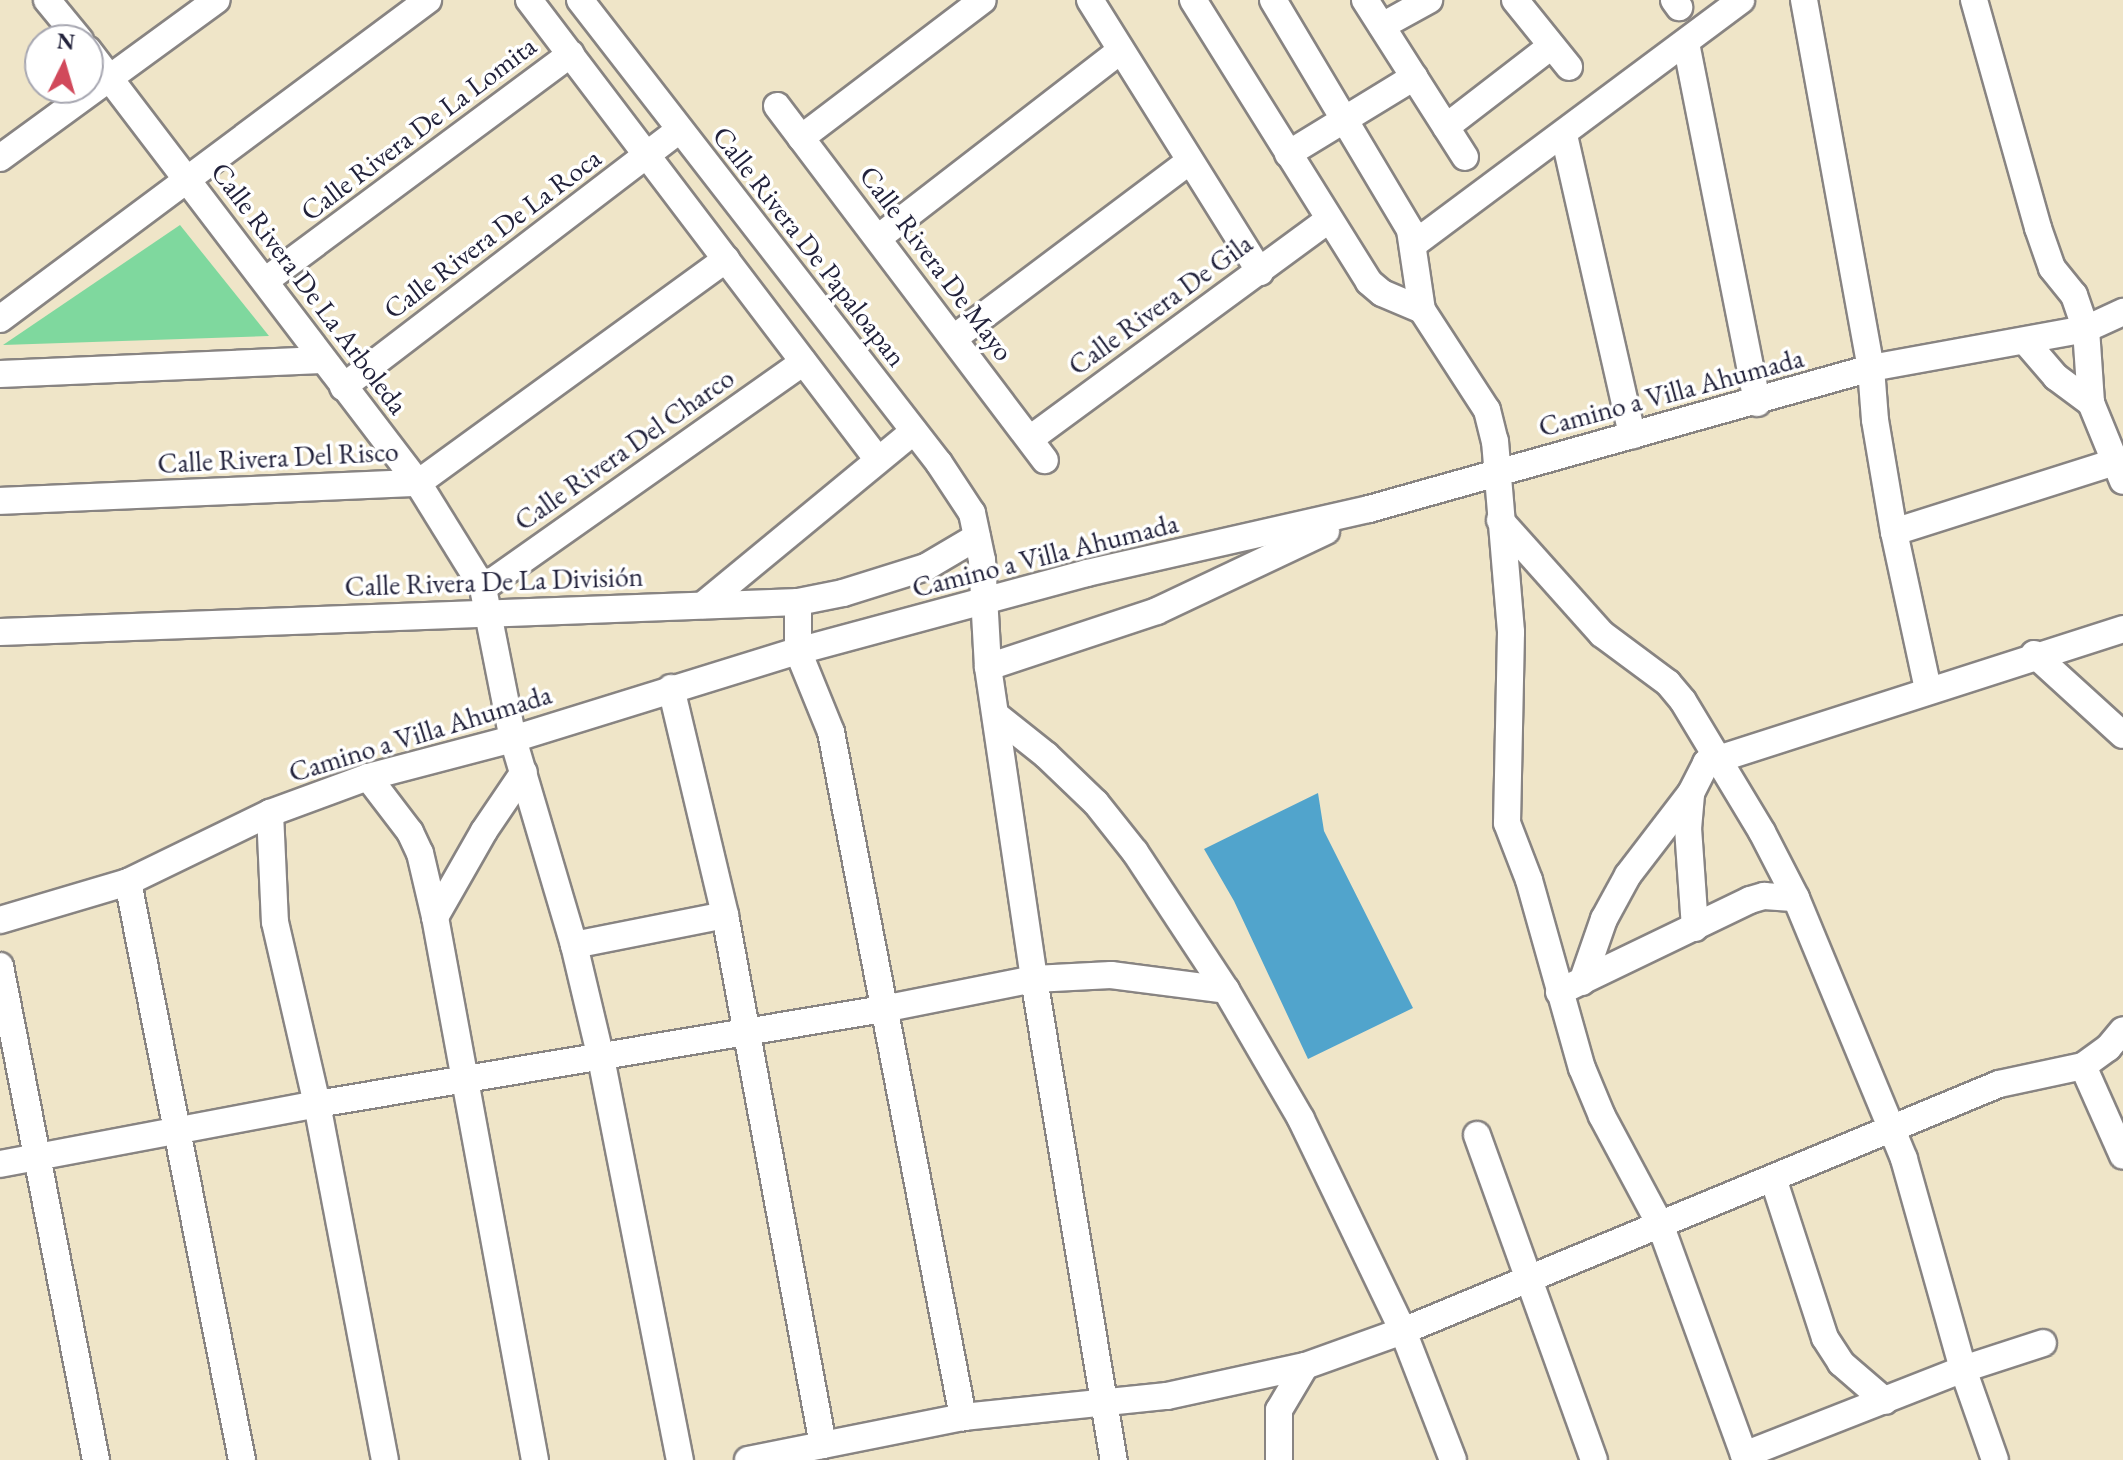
<!DOCTYPE html>
<meta charset="utf-8">
<style>
body{margin:0}
#map{position:relative;width:2123px;height:1460px;overflow:hidden;background:#efe5c8;font-family:"EB Garamond",serif}
div>[style]{position:absolute}
[style*='--x']{left:calc(var(--x)*1px);top:calc(var(--y)*1px);width:calc(var(--w)*1px);rotate:calc(var(--a)*1deg)}
.green>*{inset:0;background:#7fd89e}
.water>*{inset:0;background:#51a4cc}
.roads{filter:drop-shadow(2px 0 #888482) drop-shadow(-2px 0 #888482) drop-shadow(0 2px #888482) drop-shadow(0 -2px #888482)}
.minor>*{height:26px;margin:-13px;padding:0 13px;transform-origin:13px;border-radius:13px;background:#fff}
span{translate:-50% -50%;white-space:nowrap;text-align:center;line-height:1.15;-webkit-text-stroke:7px #fff;paint-order:stroke}
.street-label{font-size:28px;color:#22223b}
.north{position:absolute;left:24px;top:24px;width:80px;height:80px;box-sizing:border-box;background:#fff;border:2px solid #a7a7b1;border-radius:50%;rotate:5deg;font-size:22px;font-weight:700;line-height:32px;text-align:center;color:#22223b}
.north::after{content:'';display:block;margin:auto;width:28px;height:36px;background:#d1495b;clip-path:polygon(50% 0,100% 100%,50% 72%,0 100%)}
</style>
<div id="map">
<div class="green">
<i style="clip-path:polygon(180px 225px,269px 336px,3px 345px)"></i>
</div>
<div class="water">
<i style="clip-path:polygon(1318px 793px,1324px 831px,1413px 1008px,1308px 1059px,1234px 901px,1204px 849px)"></i>
</div>
<div class="roads">
<div class="minor">
<i style="--x:47;--y:0;--w:52;--a:50.5"></i>
<i style="--x:529;--y:0;--w:577;--a:52.81"></i>
<i style="--x:580;--y:0;--w:586;--a:52.21"></i>
<i style="--x:939;--y:463;--w:60;--a:56.6"></i>
<i style="--x:972;--y:513;--w:48;--a:78"></i>
<i style="--x:982;--y:560;--w:107;--a:86.8"></i>
<i style="--x:988;--y:667;--w:315;--a:81.6"></i>
<i style="--x:1034;--y:979;--w:488;--a:80.6"></i>
<i style="--x:1090;--y:0;--w:321;--a:58"></i>
<i style="--x:1193;--y:0;--w:332;--a:58"></i>
<i style="--x:1369;--y:282;--w:17;--a:40"></i>
<i style="--x:1382;--y:293;--w:43;--a:23"></i>
<i style="--x:1422;--y:310;--w:119;--a:57"></i>
<i style="--x:1487;--y:410;--w:32;--a:76"></i>
<i style="--x:1495;--y:441;--w:192;--a:85.2"></i>
<i style="--x:1511;--y:632;--w:191;--a:91.2"></i>
<i style="--x:1507;--y:823;--w:61;--a:68.9"></i>
<i style="--x:1529;--y:880;--w:195;--a:74.3"></i>
<i style="--x:1582;--y:1068;--w:52;--a:67.4"></i>
<i style="--x:1602;--y:1116;--w:123;--a:61.8"></i>
<i style="--x:1660;--y:1224;--w:251;--a:70"></i>
<i style="--x:1273;--y:0;--w:268;--a:59.2"></i>
<i style="--x:1410;--y:230;--w:81;--a:81.5"></i>
<i style="--x:1365;--y:0;--w:186;--a:57.5"></i>
<i style="--x:1515;--y:0;--w:86;--a:51.1"></i>
<i style="--x:1674;--y:0;--w:9;--a:54"></i>
<i style="--x:1804;--y:0;--w:374;--a:79.7"></i>
<i style="--x:1871;--y:368;--w:52;--a:85.6"></i>
<i style="--x:1875;--y:420;--w:114;--a:80.4"></i>
<i style="--x:1894;--y:532;--w:161;--a:77.8"></i>
<i style="--x:1974;--y:0;--w:237;--a:74.3"></i>
<i style="--x:2038;--y:228;--w:42;--a:70.7"></i>
<i style="--x:2052;--y:268;--w:35;--a:51"></i>
<i style="--x:2074;--y:295;--w:36;--a:71"></i>
<i style="--x:2086;--y:329;--w:74;--a:86.1"></i>
<i style="--x:2091;--y:403;--w:84;--a:67.7"></i>
<i style="--x:1382;--y:26;--w:54;--a:-29"></i>
<i style="--x:1686;--y:43;--w:367;--a:78.8"></i>
<i style="--x:88;--y:50;--w:544;--a:52.69"></i>
<i style="--x:418;--y:483;--w:123;--a:58.2"></i>
<i style="--x:483;--y:588;--w:154;--a:78.8"></i>
<i style="--x:513;--y:739;--w:215;--a:73.5"></i>
<i style="--x:574;--y:945;--w:116;--a:76.6"></i>
<i style="--x:601;--y:1058;--w:410;--a:78.9"></i>
<i style="--x:777;--y:106;--w:444;--a:52.9"></i>
<i style="--x:1446;--y:127;--w:133;--a:-37.6"></i>
<i style="--x:1564;--y:135;--w:308;--a:77.2"></i>
<i style="--x:801;--y:138;--w:228;--a:-37.2"></i>
<i style="--x:1288;--y:154;--w:148;--a:-31.4"></i>
<i style="--x:0;--y:158;--w:268;--a:-36.1"></i>
<i style="--x:878;--y:238;--w:307;--a:-37.7"></i>
<i style="--x:1414;--y:244;--w:408;--a:-36.7"></i>
<i style="--x:265;--y:281;--w:381;--a:-36.6"></i>
<i style="--x:0;--y:319;--w:534;--a:-36.7"></i>
<i style="--x:954;--y:338;--w:295;--a:-36.9"></i>
<i style="--x:2025;--y:341;--w:48;--a:49.3"></i>
<i style="--x:2056;--y:377;--w:44;--a:36.6"></i>
<i style="--x:0;--y:374;--w:322;--a:-2.5"></i>
<i style="--x:343;--y:387;--w:423;--a:-37.4"></i>
<i style="--x:1030;--y:439;--w:370;--a:-36.3"></i>
<i style="--x:0;--y:501;--w:418;--a:-2.5"></i>
<i style="--x:418;--y:483;--w:381;--a:-36"></i>
<i style="--x:1500;--y:520;--w:153;--a:48.2"></i>
<i style="--x:1602;--y:634;--w:82;--a:36.6"></i>
<i style="--x:1668;--y:683;--w:23;--a:50"></i>
<i style="--x:1683;--y:701;--w:153;--a:58.9"></i>
<i style="--x:1762;--y:832;--w:74;--a:62.7"></i>
<i style="--x:1796;--y:898;--w:282;--a:67.5"></i>
<i style="--x:1904;--y:1159;--w:218;--a:74.3"></i>
<i style="--x:1963;--y:1369;--w:96;--a:70.6"></i>
<i style="--x:1894;--y:532;--w:232;--a:-17.6"></i>
<i style="--x:483;--y:588;--w:392;--a:-35.2"></i>
<i style="--x:798;--y:602;--w:49;--a:90"></i>
<i style="--x:798;--y:651;--w:87;--a:67.8"></i>
<i style="--x:831;--y:732;--w:698;--a:79.09"></i>
<i style="--x:703;--y:605;--w:273;--a:-39.5"></i>
<i style="--x:0;--y:632;--w:799;--a:-2.15"></i>
<i style="--x:798;--y:602;--w:46;--a:-11.3"></i>
<i style="--x:843;--y:593;--w:87;--a:-17.4"></i>
<i style="--x:926;--y:567;--w:59;--a:-30.5"></i>
<i style="--x:2034;--y:654;--w:120;--a:42.3"></i>
<i style="--x:988;--y:667;--w:178;--a:-18.3"></i>
<i style="--x:1157;--y:611;--w:187;--a:-25.3"></i>
<i style="--x:671;--y:688;--w:233;--a:76.6"></i>
<i style="--x:725;--y:915;--w:539;--a:79.52"></i>
<i style="--x:997;--y:716;--w:63;--a:38.5"></i>
<i style="--x:1046;--y:755;--w:69;--a:43.8"></i>
<i style="--x:1096;--y:803;--w:63;--a:51.5"></i>
<i style="--x:1135;--y:852;--w:165;--a:56.6"></i>
<i style="--x:1226;--y:990;--w:149;--a:59.8"></i>
<i style="--x:1301;--y:1119;--w:235;--a:64.3"></i>
<i style="--x:1403;--y:1331;--w:138;--a:68.8"></i>
<i style="--x:368;--y:777;--w:69;--a:52.6"></i>
<i style="--x:410;--y:832;--w:23;--a:65"></i>
<i style="--x:420;--y:853;--w:66;--a:76.8"></i>
<i style="--x:435;--y:917;--w:552;--a:79.57"></i>
<i style="--x:270;--y:813;--w:109;--a:87.4"></i>
<i style="--x:275;--y:922;--w:187;--a:77"></i>
<i style="--x:317;--y:1104;--w:362;--a:79.2"></i>
<i style="--x:128;--y:882;--w:589;--a:78.84"></i>
<i style="--x:435;--y:917;--w:99;--a:-60.3"></i>
<i style="--x:484;--y:831;--w:71;--a:-55.9"></i>
<i style="--x:0;--y:920;--w:134;--a:-16.5"></i>
<i style="--x:128;--y:882;--w:158;--a:-25.9"></i>
<i style="--x:270;--y:813;--w:104;--a:-20.2"></i>
<i style="--x:368;--y:777;--w:150;--a:-14.7"></i>
<i style="--x:513;--y:739;--w:298;--a:-17.2"></i>
<i style="--x:798;--y:651;--w:299;--a:-15.1"></i>
<i style="--x:1087;--y:573;--w:289;--a:-12.8"></i>
<i style="--x:1369;--y:509;--w:521;--a:-15.69"></i>
<i style="--x:1871;--y:368;--w:219;--a:-10.3"></i>
<i style="--x:2086;--y:329;--w:41;--a:-24.7"></i>
<i style="--x:1695;--y:928;--w:99;--a:-94"></i>
<i style="--x:1688;--y:829;--w:36;--a:-85"></i>
<i style="--x:1691;--y:793;--w:34;--a:-63"></i>
<i style="--x:1706;--y:763;--w:438;--a:-17.8"></i>
<i style="--x:574;--y:945;--w:154;--a:-11.2"></i>
<i style="--x:0;--y:966;--w:503;--a:79"></i>
<i style="--x:1582;--y:982;--w:67;--a:-70.8"></i>
<i style="--x:1604;--y:919;--w:50;--a:-61.4"></i>
<i style="--x:1628;--y:875;--w:103;--a:-52.5"></i>
<i style="--x:1559;--y:992;--w:212;--a:-25.7"></i>
<i style="--x:1750;--y:900;--w:15;--a:-16"></i>
<i style="--x:1764;--y:896;--w:32;--a:4"></i>
<i style="--x:2083;--y:1066;--w:98;--a:66"></i>
<i style="--x:1477;--y:1135;--w:345;--a:70.2"></i>
<i style="--x:0;--y:1164;--w:323;--a:-10.7"></i>
<i style="--x:317;--y:1104;--w:574;--a:-9.53"></i>
<i style="--x:883;--y:1009;--w:154;--a:-11.2"></i>
<i style="--x:1034;--y:979;--w:77;--a:-3"></i>
<i style="--x:1111;--y:975;--w:116;--a:7.4"></i>
<i style="--x:1773;--y:1178;--w:168;--a:72"></i>
<i style="--x:1825;--y:1338;--w:30;--a:57"></i>
<i style="--x:1841;--y:1363;--w:58;--a:40.8"></i>
<i style="--x:1744;--y:1455;--w:235;--a:-21.4"></i>
<i style="--x:1963;--y:1369;--w:84;--a:-18"></i>
<i style="--x:748;--y:1460;--w:219;--a:-11.3"></i>
<i style="--x:963;--y:1417;--w:205;--a:-5.9"></i>
<i style="--x:1167;--y:1396;--w:141;--a:-12.3"></i>
<i style="--x:1305;--y:1366;--w:104;--a:-19.7"></i>
<i style="--x:1403;--y:1331;--w:645;--a:-22.51"></i>
<i style="--x:1999;--y:1084;--w:86;--a:-12.1"></i>
<i style="--x:2083;--y:1066;--w:31;--a:-36"></i>
<i style="--x:2108;--y:1048;--w:23;--a:-50"></i>
<i style="--x:1279;--y:1460;--w:50;--a:-90"></i>
<i style="--x:1279;--y:1410;--w:51;--a:-59.4"></i>
</div>
</div>
<div class="street-label">
<span style="left:418px;top:128px;rotate:-37deg">Calle Rivera De La Lomita</span>
<span style="left:492px;top:233px;rotate:-37deg">Calle Rivera De La Roca</span>
<span style="left:810px;top:246px;rotate:52deg">Calle Rivera De Papaloapan</span>
<span style="left:937px;top:263px;rotate:53deg">Calle Rivera De Mayo</span>
<span style="left:310px;top:288px;rotate:53deg">Calle Rivera De La Arboleda</span>
<span style="left:1160px;top:304px;rotate:-36deg">Calle Rivera De Gila</span>
<span style="left:1671px;top:392px;rotate:-15deg">Camino a Villa Ahumada</span>
<span style="left:624px;top:449px;rotate:-35deg">Calle Rivera Del Charco</span>
<span style="left:278px;top:457px;rotate:-3deg">Calle Rivera Del Risco</span>
<span style="left:1045px;top:555px;rotate:-14deg">Camino a Villa Ahumada</span>
<span style="left:494px;top:581px;rotate:-2deg">Calle Rivera De La División</span>
<span style="left:420px;top:733px;rotate:-17deg">Camino a Villa Ahumada</span>
</div>
<div class="north">N</div>
</div>
